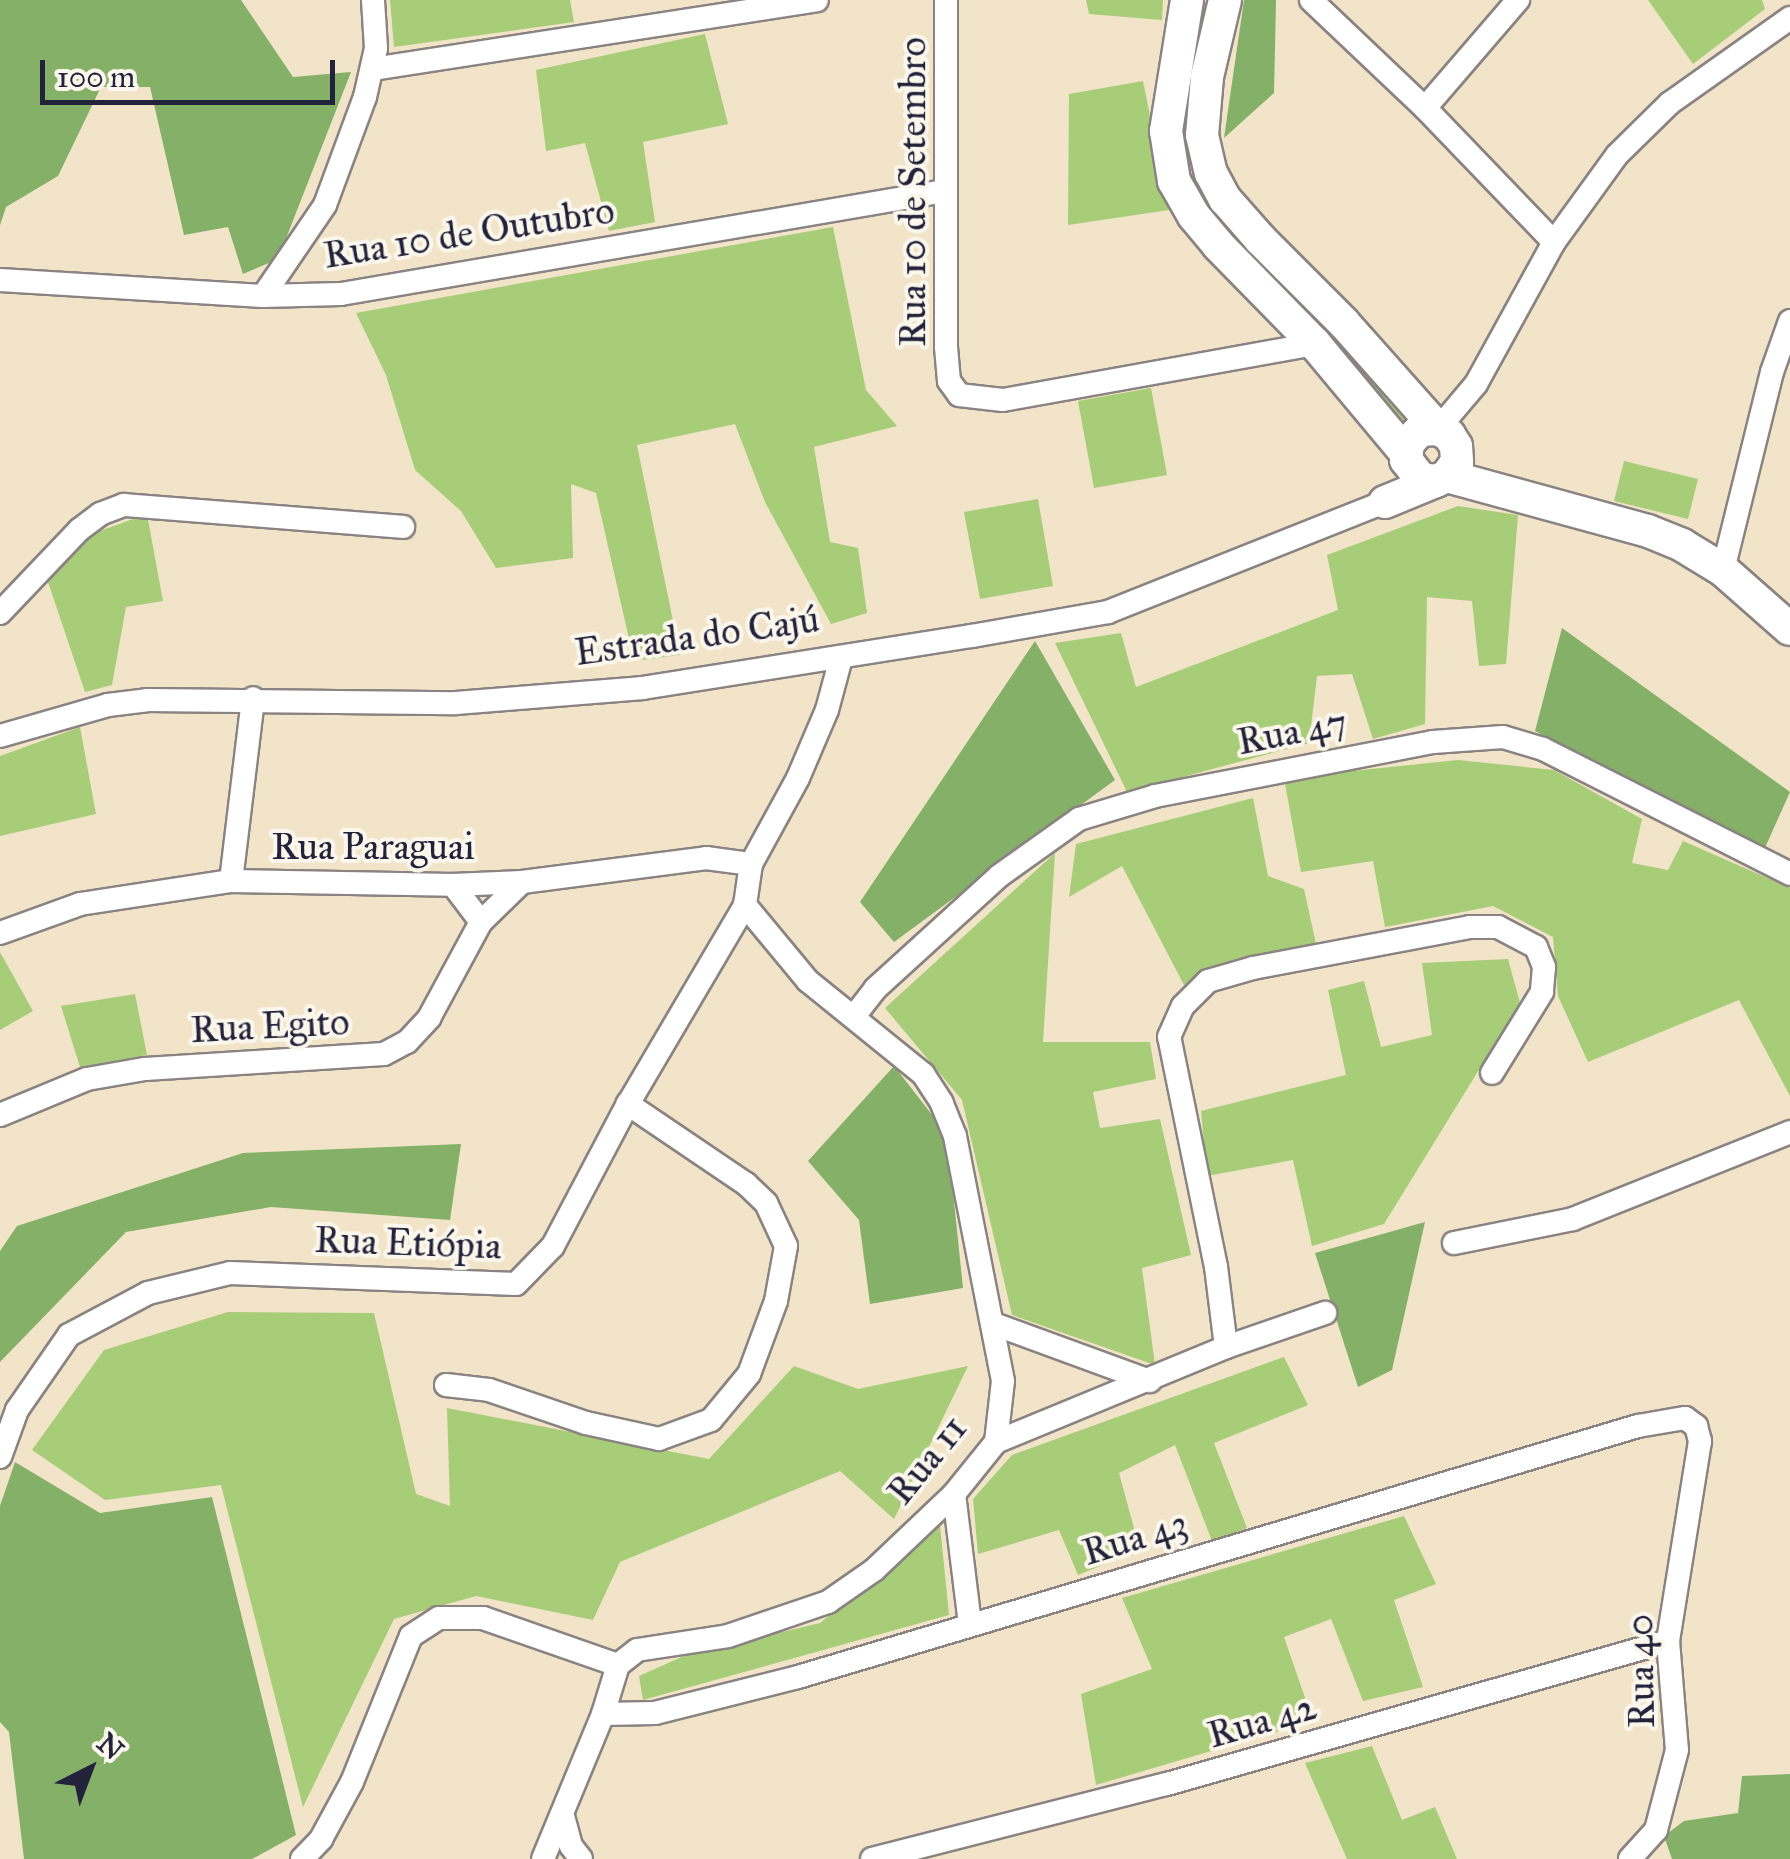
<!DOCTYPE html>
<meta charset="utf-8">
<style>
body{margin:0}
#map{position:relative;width:1790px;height:1859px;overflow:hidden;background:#f2e4c8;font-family:"IM FELL Great Primer",serif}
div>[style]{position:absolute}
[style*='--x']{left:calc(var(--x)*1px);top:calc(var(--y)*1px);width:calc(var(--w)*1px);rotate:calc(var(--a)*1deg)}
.green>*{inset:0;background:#a7cd78}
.forest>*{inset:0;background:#85b068}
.roads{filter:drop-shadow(2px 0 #8a8382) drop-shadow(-2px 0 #8a8382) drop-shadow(0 2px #8a8382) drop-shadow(0 -2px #8a8382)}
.street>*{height:22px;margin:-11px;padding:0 11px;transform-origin:11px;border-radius:11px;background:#fff}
.secondary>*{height:32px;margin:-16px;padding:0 16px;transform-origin:16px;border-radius:16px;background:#fff}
span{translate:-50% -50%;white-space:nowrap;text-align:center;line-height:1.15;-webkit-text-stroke:8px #fbf7ec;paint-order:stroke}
.street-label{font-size:38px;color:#22223b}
.north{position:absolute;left:40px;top:1719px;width:100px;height:100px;-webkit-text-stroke:8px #fbf7ec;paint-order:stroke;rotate:42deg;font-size:28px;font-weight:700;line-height:40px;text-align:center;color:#22223b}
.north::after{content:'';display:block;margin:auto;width:35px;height:45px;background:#22223b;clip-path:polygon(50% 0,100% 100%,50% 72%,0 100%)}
.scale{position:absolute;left:40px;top:60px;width:295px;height:45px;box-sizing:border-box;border:5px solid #22223b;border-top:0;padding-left:12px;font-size:30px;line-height:35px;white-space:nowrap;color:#22223b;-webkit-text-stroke:8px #fbf7ec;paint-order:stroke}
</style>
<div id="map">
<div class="green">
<i style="clip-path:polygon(390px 0,570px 0,574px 22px,394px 47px)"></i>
<i style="clip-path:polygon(1086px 0,1163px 0,1162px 20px,1089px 14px)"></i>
<i style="clip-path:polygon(1648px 0,1762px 0,1765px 9px,1693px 64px)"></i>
<i style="clip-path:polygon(705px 34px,728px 124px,643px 142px,655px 222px,609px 231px,585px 143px,546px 151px,536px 70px)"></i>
<i style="clip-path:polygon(1143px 81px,1169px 210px,1068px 225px,1069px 94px)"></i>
<i style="clip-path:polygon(1194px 176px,1247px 242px,1418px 416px,1399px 430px,1182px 182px)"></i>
<i style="clip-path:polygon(833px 227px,866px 390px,897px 426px,814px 447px,830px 542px,858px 548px,867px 613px,831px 624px,765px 502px,735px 424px,637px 445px,680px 655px,634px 661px,596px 493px,571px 484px,573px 558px,496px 568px,461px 511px,415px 470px,386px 375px,356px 313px)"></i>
<i style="clip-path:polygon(1151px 388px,1167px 475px,1094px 488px,1078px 401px)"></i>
<i style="clip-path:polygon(1624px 461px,1698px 479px,1688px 519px,1614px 501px)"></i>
<i style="clip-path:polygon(1038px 499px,1053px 586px,980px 599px,964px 512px)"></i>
<i style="clip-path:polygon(1458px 506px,1518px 515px,1506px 664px,1479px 666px,1472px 601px,1427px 597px,1425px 724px,1373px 739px,1352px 674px,1317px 676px,1309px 743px,1127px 792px,1055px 643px,1121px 633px,1136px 687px,1338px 610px,1327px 555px)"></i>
<i style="clip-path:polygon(147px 514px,163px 601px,126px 607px,112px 685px,85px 692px,48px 582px,83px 537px)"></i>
<i style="clip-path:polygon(80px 727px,96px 814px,0 836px,0 756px)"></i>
<i style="clip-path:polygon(1458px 760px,1554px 770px,1642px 819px,1632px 863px,1668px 870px,1683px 841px,1790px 888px,1790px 1096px,1739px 1000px,1588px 1062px,1558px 996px,1553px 937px,1493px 906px,1385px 927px,1373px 861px,1301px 872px,1284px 778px)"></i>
<i style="clip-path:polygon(1253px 798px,1268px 876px,1304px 889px,1316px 944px,1184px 985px,1122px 866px,1069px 897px,1076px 844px)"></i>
<i style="clip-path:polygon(1055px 853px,1043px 1042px,1150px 1042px,1156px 1079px,1093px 1092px,1100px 1128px,1160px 1119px,1191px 1255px,1142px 1268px,1155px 1365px,1012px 1315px,962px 1100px,885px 1008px)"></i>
<i style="clip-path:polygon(0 952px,33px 1011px,0 1030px)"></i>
<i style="clip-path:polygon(1508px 959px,1520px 1003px,1384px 1224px,1312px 1246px,1293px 1160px,1207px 1176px,1201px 1111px,1346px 1075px,1328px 990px,1364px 981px,1381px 1047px,1432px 1035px,1422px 963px)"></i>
<i style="clip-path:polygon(135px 994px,147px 1055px,80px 1067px,61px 1006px)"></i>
<i style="clip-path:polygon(228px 1312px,374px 1313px,416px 1494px,450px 1506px,447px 1408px,709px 1459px,794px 1366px,858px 1389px,968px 1366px,894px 1519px,840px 1471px,620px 1562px,593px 1620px,476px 1596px,394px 1619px,303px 1807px,221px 1485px,105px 1500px,32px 1450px,104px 1350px)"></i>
<i style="clip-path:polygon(1284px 1357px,1308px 1405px,1214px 1443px,1247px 1528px,1212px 1541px,1175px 1445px,1119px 1473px,1140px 1550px,1078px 1575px,1059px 1530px,978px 1554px,973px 1499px,1012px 1455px)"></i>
<i style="clip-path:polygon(1404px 1516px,1436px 1584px,1394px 1600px,1423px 1687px,1363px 1701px,1331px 1619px,1284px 1637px,1313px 1721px,1096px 1785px,1081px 1694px,1152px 1669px,1122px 1598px)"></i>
<i style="clip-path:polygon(940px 1525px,949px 1615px,643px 1700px,639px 1676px,686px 1655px,820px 1623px)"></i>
<i style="clip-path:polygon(1372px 1746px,1402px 1820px,1435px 1807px,1457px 1859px,1347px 1859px,1305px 1763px)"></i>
</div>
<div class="forest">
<i style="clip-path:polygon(0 0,241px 0,293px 77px,351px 72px,278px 259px,243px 274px,228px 227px,184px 235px,150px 87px,101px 87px,58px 176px,6px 207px,0 225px)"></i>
<i style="clip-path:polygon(1244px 0,1276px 0,1274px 93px,1224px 138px)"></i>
<i style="clip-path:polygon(1562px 628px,1790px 792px,1764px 850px,1535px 731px)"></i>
<i style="clip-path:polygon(1035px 641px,1115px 780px,894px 942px,860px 902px)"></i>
<i style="clip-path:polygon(894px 1066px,947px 1134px,963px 1288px,870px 1304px,859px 1220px,808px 1161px)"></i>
<i style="clip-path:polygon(461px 1144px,450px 1220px,271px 1207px,126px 1232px,0 1362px,0 1251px,17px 1226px,243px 1153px)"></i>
<i style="clip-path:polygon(1425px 1222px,1392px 1370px,1358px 1387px,1315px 1253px)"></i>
<i style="clip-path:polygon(15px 1462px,100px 1513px,212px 1497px,296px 1835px,252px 1859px,24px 1859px,9px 1732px,0 1722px,0 1506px)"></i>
<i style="clip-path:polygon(1790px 1774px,1790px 1859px,1672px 1859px,1664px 1836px,1684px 1821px,1738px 1813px,1742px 1776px)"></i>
</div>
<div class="roads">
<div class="street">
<i style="--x:946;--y:0;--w:347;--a:90"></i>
<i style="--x:946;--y:347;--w:34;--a:85"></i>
<i style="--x:949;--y:381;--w:17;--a:54"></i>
<i style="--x:959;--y:395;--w:44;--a:6.5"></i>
<i style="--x:1003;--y:400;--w:317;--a:-10.2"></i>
<i style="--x:1311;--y:0;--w:157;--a:43.5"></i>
<i style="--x:1425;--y:108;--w:186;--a:46.1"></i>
<i style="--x:373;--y:69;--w:449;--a:-8.8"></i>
<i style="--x:1425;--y:108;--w:143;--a:-49.3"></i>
<i style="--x:0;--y:280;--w:263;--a:3.5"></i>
<i style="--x:263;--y:296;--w:78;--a:-1.5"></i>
<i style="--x:341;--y:294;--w:613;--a:-9.68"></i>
<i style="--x:263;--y:296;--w:110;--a:-55.7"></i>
<i style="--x:325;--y:205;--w:115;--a:-69.7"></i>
<i style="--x:365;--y:97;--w:50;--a:-77.3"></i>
<i style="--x:376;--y:48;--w:48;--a:-93.6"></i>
<i style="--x:1438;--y:429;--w:59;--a:-49.8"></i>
<i style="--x:1476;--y:384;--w:162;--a:-61.2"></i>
<i style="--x:1554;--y:242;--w:107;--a:-54.1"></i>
<i style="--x:1617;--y:155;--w:74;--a:-44.5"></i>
<i style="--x:1670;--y:103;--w:147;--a:-35.3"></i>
<i style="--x:1723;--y:570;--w:204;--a:-76.1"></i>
<i style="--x:1772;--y:372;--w:54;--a:-70.6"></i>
<i style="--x:0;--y:613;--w:115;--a:-46.4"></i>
<i style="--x:79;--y:530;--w:26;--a:-37"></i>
<i style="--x:100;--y:514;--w:26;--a:-21"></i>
<i style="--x:124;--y:505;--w:280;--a:4.5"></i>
<i style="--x:0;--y:736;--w:112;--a:-16"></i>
<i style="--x:108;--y:705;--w:39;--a:-7"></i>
<i style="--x:147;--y:700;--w:309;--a:0.6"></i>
<i style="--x:456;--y:703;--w:188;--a:-4.6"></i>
<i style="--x:643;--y:688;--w:333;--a:-9"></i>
<i style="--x:972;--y:636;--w:138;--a:-10"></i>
<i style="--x:1108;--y:612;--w:298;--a:-21.7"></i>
<i style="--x:231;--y:881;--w:184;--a:-83.1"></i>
<i style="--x:453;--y:885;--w:46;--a:52.9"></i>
<i style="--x:0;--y:933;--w:85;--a:-19.9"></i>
<i style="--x:80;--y:904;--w:153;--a:-8.7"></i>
<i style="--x:231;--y:881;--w:222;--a:1"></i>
<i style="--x:453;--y:885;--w:69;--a:-2.5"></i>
<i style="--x:522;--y:882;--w:186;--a:-7.4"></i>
<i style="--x:706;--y:858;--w:45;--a:7.6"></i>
<i style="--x:855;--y:1015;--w:33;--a:-52"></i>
<i style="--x:875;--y:989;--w:168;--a:-42.3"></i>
<i style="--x:999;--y:876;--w:98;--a:-35.5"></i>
<i style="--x:1079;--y:819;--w:79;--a:-16.8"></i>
<i style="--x:1155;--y:796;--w:283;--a:-11"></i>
<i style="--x:1433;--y:742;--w:70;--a:-4.1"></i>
<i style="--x:1503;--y:737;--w:42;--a:16.7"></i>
<i style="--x:1543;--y:749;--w:277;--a:26.8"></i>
<i style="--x:0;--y:1115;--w:94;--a:-22.5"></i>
<i style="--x:87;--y:1079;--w:59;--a:-9.8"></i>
<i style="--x:145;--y:1069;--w:239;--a:-3.6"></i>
<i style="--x:384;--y:1054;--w:26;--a:-28"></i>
<i style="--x:407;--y:1042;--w:33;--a:-47"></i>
<i style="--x:429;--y:1018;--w:109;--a:-61.6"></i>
<i style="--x:481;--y:922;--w:57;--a:-44.3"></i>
<i style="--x:1454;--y:1243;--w:121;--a:-11.4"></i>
<i style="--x:1573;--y:1219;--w:234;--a:-21.8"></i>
<i style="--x:994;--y:1324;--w:166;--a:20.1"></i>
<i style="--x:1226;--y:1347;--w:105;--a:-19"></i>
<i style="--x:446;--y:1385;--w:43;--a:6.6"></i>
<i style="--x:489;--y:1390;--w:102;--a:18.8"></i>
<i style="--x:586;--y:1423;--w:75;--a:12.4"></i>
<i style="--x:659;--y:1439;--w:55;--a:-20.1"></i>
<i style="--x:711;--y:1420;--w:60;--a:-50.4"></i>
<i style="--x:749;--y:1374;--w:78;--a:-69.7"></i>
<i style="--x:776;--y:1301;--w:56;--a:-79.7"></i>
<i style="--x:786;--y:1246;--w:47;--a:-114.9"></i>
<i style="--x:766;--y:1203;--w:28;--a:-136"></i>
<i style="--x:746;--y:1184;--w:143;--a:-145.9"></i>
<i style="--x:996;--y:1442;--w:249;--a:-22.4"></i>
<i style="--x:1226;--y:1347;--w:81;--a:-97.1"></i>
<i style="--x:1216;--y:1267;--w:235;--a:-101.5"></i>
<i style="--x:1169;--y:1037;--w:34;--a:-66"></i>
<i style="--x:1183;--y:1006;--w:35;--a:-45"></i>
<i style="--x:1208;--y:981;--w:47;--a:-16.1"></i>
<i style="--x:1253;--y:968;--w:221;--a:-10.7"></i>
<i style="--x:1470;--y:927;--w:28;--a:0"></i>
<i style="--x:1498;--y:927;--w:43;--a:27.8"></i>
<i style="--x:1536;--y:947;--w:22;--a:68"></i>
<i style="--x:1544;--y:967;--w:25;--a:95"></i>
<i style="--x:1542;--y:992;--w:95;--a:121.7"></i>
<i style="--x:0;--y:1457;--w:50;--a:-70.1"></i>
<i style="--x:17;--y:1410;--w:91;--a:-55.3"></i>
<i style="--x:69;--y:1335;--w:89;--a:-28"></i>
<i style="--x:148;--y:1293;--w:84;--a:-13.7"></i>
<i style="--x:230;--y:1273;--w:286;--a:2.2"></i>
<i style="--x:516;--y:1284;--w:53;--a:-45.8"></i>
<i style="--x:553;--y:1246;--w:161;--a:-62.2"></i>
<i style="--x:628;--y:1104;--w:231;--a:-59.5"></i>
<i style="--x:954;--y:1494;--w:131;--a:83"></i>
<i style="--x:603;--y:1714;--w:52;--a:-1.1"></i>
<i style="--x:655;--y:1713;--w:147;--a:-14.1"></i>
<i style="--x:798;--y:1677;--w:877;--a:-16.64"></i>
<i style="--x:1638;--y:1426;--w:48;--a:-9.7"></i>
<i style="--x:1685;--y:1418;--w:14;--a:36"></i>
<i style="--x:1696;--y:1426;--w:16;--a:75"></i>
<i style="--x:1700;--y:1441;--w:203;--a:99.1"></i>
<i style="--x:1668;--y:1641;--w:109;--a:85.3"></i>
<i style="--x:1677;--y:1750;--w:83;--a:104.7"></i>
<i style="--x:1656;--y:1830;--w:39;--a:132"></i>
<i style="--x:563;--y:1816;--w:31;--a:75"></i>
<i style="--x:571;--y:1846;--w:16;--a:52"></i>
<i style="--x:302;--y:1859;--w:28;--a:-46"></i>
<i style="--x:321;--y:1839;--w:65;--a:-61.5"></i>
<i style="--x:352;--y:1782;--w:157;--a:-68"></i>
<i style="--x:411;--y:1636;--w:33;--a:-33"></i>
<i style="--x:439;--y:1618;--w:44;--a:0"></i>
<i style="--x:483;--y:1618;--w:143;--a:19.2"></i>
<i style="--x:543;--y:1859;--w:157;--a:-67.5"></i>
<i style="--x:603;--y:1714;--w:51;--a:-73"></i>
<i style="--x:618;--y:1665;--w:24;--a:-38"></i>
<i style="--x:637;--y:1650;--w:92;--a:-8.7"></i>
<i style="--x:728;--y:1636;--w:106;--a:-18.8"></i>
<i style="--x:828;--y:1602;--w:56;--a:-34.8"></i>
<i style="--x:874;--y:1570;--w:110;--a:-43.5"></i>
<i style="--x:954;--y:1494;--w:67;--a:-51.1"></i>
<i style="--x:996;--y:1442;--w:61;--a:-83.5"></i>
<i style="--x:1003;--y:1381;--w:250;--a:-101.1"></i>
<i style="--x:955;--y:1136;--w:35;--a:-112"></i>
<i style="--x:942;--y:1103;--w:35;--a:-123"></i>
<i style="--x:923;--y:1074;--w:148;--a:-141"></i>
<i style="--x:808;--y:981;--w:99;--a:-129.7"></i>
<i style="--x:745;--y:905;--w:41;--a:-81.7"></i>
<i style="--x:751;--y:864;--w:98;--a:-61.3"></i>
<i style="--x:798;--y:778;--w:74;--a:-66.9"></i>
<i style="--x:827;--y:710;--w:54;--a:-74.9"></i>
<i style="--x:872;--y:1859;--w:304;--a:-14.3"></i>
<i style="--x:1167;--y:1784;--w:521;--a:-15.93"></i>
</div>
<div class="secondary">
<i style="--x:1187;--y:0;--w:133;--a:99.1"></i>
<i style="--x:1166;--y:131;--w:51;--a:80.9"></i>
<i style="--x:1174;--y:181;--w:40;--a:60.3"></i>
<i style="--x:1194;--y:216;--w:38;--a:50"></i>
<i style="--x:1218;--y:245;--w:139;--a:45.6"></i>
<i style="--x:1315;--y:344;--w:141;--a:50.2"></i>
<i style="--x:1225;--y:0;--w:79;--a:103.2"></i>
<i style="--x:1207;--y:77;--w:58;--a:94.9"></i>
<i style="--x:1202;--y:135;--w:39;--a:77"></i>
<i style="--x:1211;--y:173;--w:30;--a:62"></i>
<i style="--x:1225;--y:199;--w:55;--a:48.7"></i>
<i style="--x:1261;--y:240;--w:116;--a:45"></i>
<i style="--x:1343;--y:322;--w:143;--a:48.4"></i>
<i style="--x:1438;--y:429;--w:13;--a:29"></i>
<i style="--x:1449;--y:435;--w:13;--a:58"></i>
<i style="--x:1456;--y:446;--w:16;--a:86"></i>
<i style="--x:1457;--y:462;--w:17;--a:126"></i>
<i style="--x:1447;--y:476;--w:12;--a:156"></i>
<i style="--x:1436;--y:481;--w:15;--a:-172"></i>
<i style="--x:1421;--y:479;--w:24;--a:-128"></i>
<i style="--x:1406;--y:460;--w:17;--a:-83"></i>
<i style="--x:1408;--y:443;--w:18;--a:-47"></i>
<i style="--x:1420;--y:430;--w:18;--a:-3"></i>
<i style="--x:1447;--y:476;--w:208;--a:15.3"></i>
<i style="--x:1648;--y:531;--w:37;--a:22"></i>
<i style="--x:1682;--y:545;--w:48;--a:31.4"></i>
<i style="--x:1723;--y:570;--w:89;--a:41.4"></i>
<i style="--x:1385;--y:502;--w:55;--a:-22.4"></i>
</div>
</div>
<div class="street-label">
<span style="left:913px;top:192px;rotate:-90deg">Rua 10 de Setembro</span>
<span style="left:469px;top:233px;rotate:-9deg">Rua 10 de Outubro</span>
<span style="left:697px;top:636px;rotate:-8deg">Estrada do Cajú</span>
<span style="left:1292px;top:732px;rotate:-11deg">Rua 47</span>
<span style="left:373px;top:847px">Rua Paraguai</span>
<span style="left:270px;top:1026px;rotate:-3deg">Rua Egito</span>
<span style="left:408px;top:1243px;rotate:2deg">Rua Etiópia</span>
<span style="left:927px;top:1460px;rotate:-51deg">Rua 11</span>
<span style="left:1135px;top:1538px;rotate:-17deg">Rua 43</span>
<span style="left:1641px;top:1671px;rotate:-91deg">Rua 40</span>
<span style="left:1262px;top:1721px;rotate:-16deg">Rua 42</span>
</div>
<div class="north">N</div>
<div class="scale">100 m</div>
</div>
